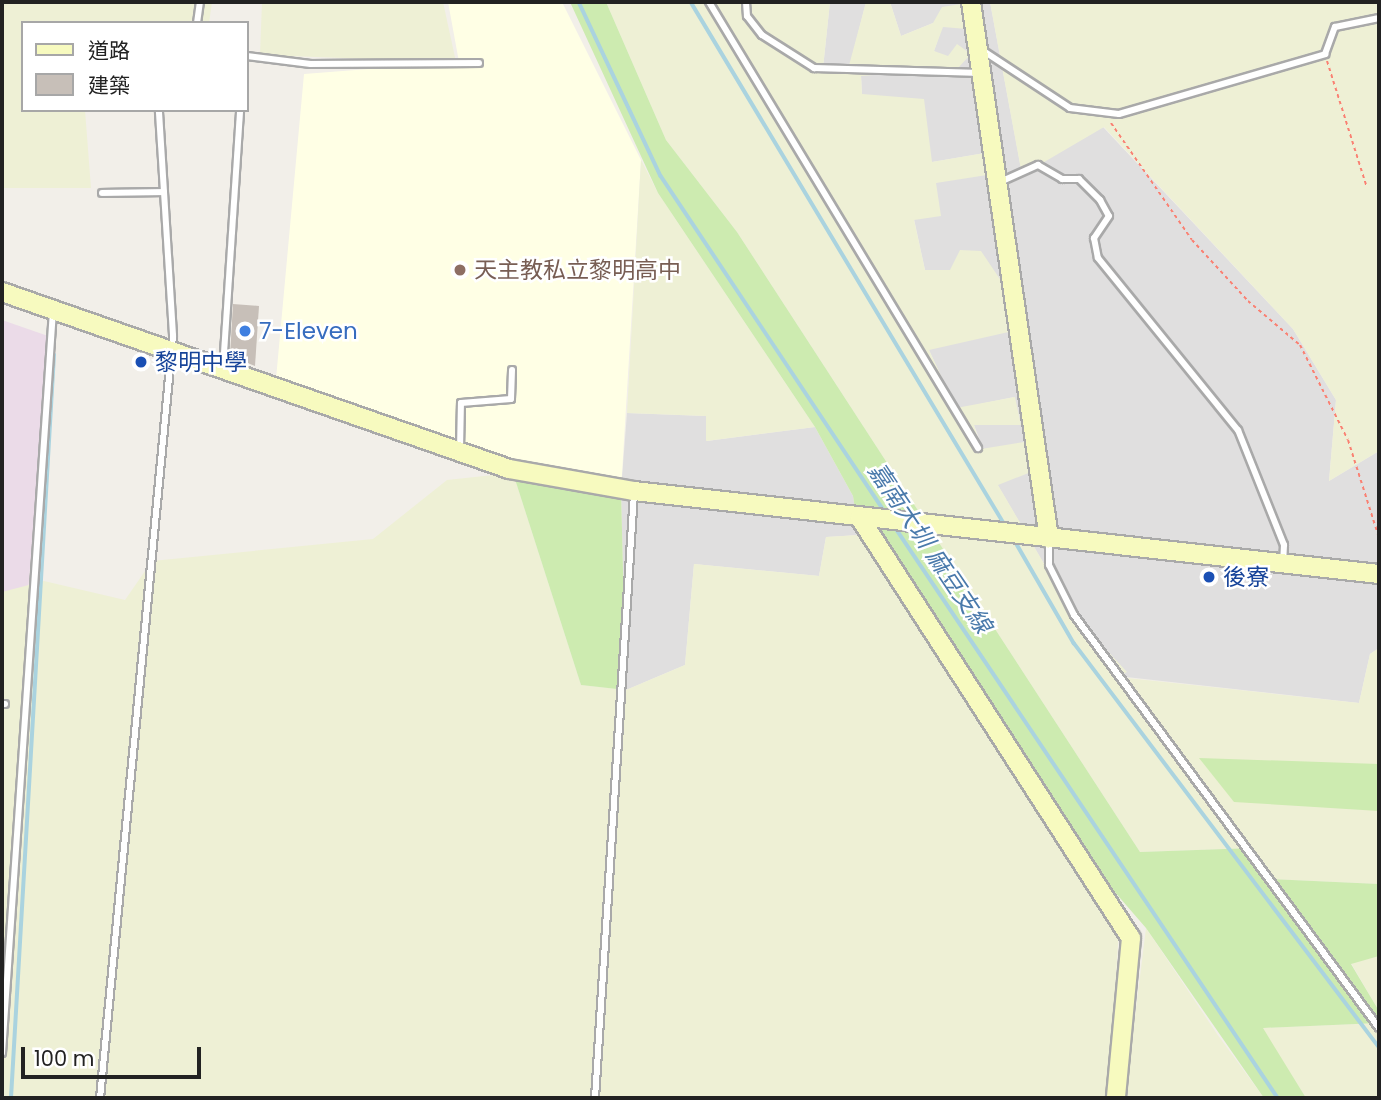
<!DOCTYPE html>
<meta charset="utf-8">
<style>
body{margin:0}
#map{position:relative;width:1381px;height:1100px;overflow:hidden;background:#f2efe9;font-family:Poppins,"Noto Sans TC",sans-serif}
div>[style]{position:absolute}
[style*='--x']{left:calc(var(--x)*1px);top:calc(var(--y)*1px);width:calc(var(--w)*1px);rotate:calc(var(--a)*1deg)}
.residential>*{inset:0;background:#e0dfdf}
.industrial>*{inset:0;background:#ebdbe8}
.education>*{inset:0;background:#ffffe5}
.farmland>*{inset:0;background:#eef0d5}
.grass>*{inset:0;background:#cdebb0}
.stream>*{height:3.5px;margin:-1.75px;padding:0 1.75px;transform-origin:1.75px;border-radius:1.75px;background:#aad3df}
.building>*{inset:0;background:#c7bfb8}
.path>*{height:2px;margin-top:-1px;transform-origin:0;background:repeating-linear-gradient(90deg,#fa8072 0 3.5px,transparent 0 7px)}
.roads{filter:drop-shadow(2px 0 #a9a9a9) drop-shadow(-2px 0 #a9a9a9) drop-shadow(0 2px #a9a9a9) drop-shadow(0 -2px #a9a9a9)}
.lane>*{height:6px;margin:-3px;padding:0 3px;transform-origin:3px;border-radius:3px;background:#fff}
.secondary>*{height:18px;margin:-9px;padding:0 9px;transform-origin:9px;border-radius:9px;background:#f7fabf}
.dots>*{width:19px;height:19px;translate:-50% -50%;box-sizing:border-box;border:4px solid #fff;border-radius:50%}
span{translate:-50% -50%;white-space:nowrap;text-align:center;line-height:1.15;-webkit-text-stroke:5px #fff;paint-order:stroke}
.education-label{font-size:23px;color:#785e54}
.left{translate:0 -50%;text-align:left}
.shop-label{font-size:23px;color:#366cbe}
.transit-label{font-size:23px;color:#164399}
.water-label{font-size:24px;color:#4a7aab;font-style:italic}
.frame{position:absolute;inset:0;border:4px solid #222;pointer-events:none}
.legend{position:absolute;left:21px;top:21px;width:228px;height:91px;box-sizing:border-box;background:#fff;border:2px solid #a7a7a7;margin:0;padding:9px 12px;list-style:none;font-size:21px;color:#222}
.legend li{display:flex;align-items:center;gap:14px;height:35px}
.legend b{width:35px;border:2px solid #a7a7a7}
.scale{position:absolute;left:21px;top:1047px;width:180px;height:32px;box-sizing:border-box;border:4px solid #222;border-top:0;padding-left:9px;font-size:21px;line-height:24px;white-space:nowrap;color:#222;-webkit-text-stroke:5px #fff;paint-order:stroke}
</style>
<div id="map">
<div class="residential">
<i style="clip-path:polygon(830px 2px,866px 2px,848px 73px,823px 68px)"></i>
<i style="clip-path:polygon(890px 2px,990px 2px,1022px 174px,1103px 127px,1293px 329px,1336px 400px,1329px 481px,1379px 451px,1379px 648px,1370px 654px,1359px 703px,1117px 676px,1074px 615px,997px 484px,974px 425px,1014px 397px,956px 409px,929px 350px,950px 270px,925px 270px,914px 219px,936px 183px,985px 153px,932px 162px,862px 94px,861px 75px,957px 68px,934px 51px,942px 27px,933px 23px,901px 36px)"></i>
<i style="clip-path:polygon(627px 413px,706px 416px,707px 441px,815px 427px,853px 496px,859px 535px,826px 537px,819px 576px,694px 564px,685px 665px,626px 690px,621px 490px)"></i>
</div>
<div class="industrial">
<i style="clip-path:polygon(2px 320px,51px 337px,28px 591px,2px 595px)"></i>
</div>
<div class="education">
<i style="clip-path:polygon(448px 2px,562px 2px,641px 160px,621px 490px,513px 473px,276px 379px,304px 74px,459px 62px)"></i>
</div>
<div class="farmland">
<i style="clip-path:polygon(2px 2px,212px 2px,209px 23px,23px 23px,23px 110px,85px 110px,91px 188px,2px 188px)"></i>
<i style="clip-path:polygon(262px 2px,443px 2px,456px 62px,260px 55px)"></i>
<i style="clip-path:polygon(606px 2px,830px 2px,823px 68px,847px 73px,866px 2px,890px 2px,901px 36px,933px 23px,942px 7px,961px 4px,967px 29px,943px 27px,934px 51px,948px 56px,957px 44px,971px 54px,958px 68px,861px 76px,862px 94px,924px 99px,932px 162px,985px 153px,987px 175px,936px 183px,941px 216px,914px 220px,925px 270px,950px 270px,960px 250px,981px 251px,1010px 294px,1013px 331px,929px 350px,956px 408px,1015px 397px,1021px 425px,974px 425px,981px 449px,1024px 442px,1031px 472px,998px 485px,1074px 615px,1127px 672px,1118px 677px,1359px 703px,1370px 654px,1379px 648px,1379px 884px,1270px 879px,1253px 848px,1140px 852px,737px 232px,666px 140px)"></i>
<i style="clip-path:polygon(990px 2px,1379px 2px,1379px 451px,1329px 481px,1336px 400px,1293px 329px,1104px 127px,1022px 175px)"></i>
<i style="clip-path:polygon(641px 160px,658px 193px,815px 427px,706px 441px,706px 416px,627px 413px)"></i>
<i style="clip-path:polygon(513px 473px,581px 685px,626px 690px,685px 665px,694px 564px,819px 576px,826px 537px,859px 535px,1119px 929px,1108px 1098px,2px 1098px,2px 592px,44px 581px,125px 600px,152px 561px,373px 539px,447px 480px)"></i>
<i style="clip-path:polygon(1146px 928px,1217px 1034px,1264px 1098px,1125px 1098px)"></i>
<i style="clip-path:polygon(1379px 956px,1379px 1011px,1351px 963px)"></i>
<i style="clip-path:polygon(1379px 1023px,1379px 1098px,1306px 1098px,1262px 1028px)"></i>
</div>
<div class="grass">
<i style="clip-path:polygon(570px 2px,606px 2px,666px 140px,737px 232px,1140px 852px,1253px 848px,1270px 879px,1379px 884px,1379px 956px,1351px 964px,1379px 1011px,1379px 1023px,1263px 1028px,1306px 1098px,1264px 1098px,1146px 928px,1009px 770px,859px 535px,853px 496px,815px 427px,658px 193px)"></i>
<i style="clip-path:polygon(513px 473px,621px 490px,626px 690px,581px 685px)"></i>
<i style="clip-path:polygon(1199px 758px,1379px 764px,1379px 811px,1234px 802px)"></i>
</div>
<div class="stream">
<i style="--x:579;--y:2;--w:192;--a:64.8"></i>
<i style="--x:661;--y:176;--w:404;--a:56.3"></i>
<i style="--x:691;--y:2;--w:610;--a:59.02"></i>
<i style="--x:895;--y:527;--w:688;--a:56.15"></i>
<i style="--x:1015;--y:541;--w:118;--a:60"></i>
<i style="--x:1074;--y:643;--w:506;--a:52.95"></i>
<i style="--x:11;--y:1098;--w:744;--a:-86.69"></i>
</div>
<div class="building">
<i style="clip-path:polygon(233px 304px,259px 306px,255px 366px,230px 356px)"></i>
</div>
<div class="path">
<i style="--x:1327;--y:61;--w:130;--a:72.5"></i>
<i style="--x:1111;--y:123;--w:142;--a:55.3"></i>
<i style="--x:1192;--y:240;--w:83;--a:47.4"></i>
<i style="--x:1248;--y:301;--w:68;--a:40.2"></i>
<i style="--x:1300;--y:345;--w:106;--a:63.2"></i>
<i style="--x:1348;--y:440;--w:103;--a:72.4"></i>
</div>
<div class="roads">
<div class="lane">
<i style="--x:709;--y:2;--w:521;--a:58.9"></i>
<i style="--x:746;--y:2;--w:14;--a:86"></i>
<i style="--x:747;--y:16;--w:24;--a:52"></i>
<i style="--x:762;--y:35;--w:62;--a:32.4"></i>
<i style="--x:814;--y:68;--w:167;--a:1.7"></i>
<i style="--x:197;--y:23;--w:21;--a:-82"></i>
<i style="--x:982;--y:50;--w:105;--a:33.4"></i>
<i style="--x:1070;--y:108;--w:49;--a:7"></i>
<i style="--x:1119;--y:114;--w:215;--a:-16.2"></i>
<i style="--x:1325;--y:54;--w:29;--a:-70"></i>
<i style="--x:1335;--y:27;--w:45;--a:-11.6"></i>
<i style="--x:247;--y:56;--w:64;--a:7.1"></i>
<i style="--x:311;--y:64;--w:168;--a:-0.3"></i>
<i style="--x:1000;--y:182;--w:42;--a:-24.1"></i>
<i style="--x:1038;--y:165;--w:28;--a:30"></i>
<i style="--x:1062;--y:179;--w:17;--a:0"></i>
<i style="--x:1079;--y:179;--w:30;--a:45"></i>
<i style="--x:1100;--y:200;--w:18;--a:61"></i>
<i style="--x:1109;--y:216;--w:27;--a:124"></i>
<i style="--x:1094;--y:238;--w:20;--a:79"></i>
<i style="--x:1098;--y:258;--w:222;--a:50.9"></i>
<i style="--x:1238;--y:430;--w:124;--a:68.2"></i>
<i style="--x:1284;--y:545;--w:18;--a:93"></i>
<i style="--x:102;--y:193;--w:62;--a:-0.9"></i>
<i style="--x:223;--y:368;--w:259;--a:-86.2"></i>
<i style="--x:460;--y:449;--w:46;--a:-88.8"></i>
<i style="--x:461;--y:403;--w:50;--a:-4.6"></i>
<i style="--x:511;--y:399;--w:29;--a:-88"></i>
<i style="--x:1049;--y:540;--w:25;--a:90"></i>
<i style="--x:1049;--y:565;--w:56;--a:63.4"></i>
<i style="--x:1074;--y:615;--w:513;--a:53.55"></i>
<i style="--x:2;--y:704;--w:3;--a:0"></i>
<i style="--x:2;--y:1053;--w:744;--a:-86.07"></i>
<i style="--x:100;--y:1098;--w:766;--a:-84.53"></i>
<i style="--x:173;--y:335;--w:225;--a:-93.6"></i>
<i style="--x:595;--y:1098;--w:606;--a:-86.31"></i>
</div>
<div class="secondary">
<i style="--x:971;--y:2;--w:542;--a:81.72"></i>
<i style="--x:2;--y:292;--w:537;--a:19.24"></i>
<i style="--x:509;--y:469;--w:127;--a:10"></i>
<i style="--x:634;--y:491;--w:750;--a:6.36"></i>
<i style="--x:860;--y:518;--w:500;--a:57.2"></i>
<i style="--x:1131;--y:938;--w:161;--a:95.4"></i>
</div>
</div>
<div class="dots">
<i style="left:460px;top:270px;background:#8d6e63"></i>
<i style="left:245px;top:331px;background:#3f7fe0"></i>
<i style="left:141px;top:362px;background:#1a4fb4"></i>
<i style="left:1209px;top:577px;background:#1a4fb4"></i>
</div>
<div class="education-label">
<span class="left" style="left:474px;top:270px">天主教私立黎明高中</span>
</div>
<div class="shop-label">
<span class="left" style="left:259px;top:331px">7-Eleven</span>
</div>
<div class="transit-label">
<span class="left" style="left:155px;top:362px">黎明中學</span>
<span class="left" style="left:1223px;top:577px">後寮</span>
</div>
<div class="water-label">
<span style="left:930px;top:548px;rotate:56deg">嘉南大圳 麻豆支線</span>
</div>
<div class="frame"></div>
<ul class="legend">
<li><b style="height:9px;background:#f7fabf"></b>道路</li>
<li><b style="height:19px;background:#c7bfb8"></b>建築</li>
</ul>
<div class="scale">100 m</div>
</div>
